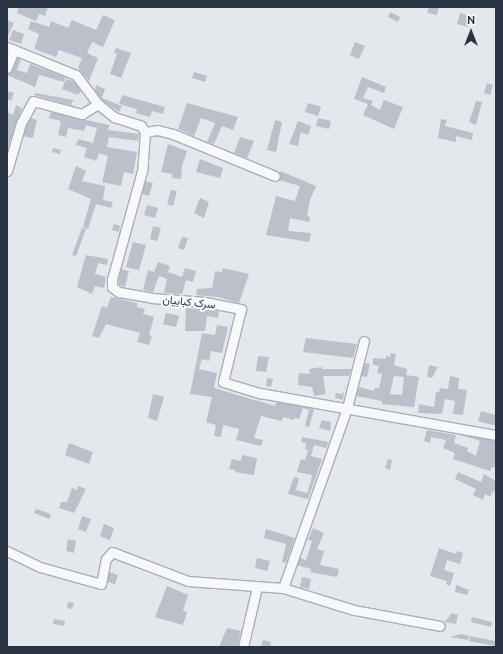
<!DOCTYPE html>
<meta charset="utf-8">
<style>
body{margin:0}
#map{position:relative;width:503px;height:654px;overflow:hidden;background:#e4e7ec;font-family:Ubuntu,Vazirmatn,sans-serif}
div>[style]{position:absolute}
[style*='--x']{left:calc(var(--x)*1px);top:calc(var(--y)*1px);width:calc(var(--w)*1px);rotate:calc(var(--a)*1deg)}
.building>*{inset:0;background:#bbc0ca}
.roads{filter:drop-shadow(1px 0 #a9aeb7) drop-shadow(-1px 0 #a9aeb7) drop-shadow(0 1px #a9aeb7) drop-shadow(0 -1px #a9aeb7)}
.minor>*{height:9px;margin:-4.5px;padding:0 4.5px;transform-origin:4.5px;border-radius:4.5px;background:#f7f8fa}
span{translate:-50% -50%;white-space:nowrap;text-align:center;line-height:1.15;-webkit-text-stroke:4px #f4f6f9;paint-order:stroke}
.street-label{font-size:11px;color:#2b3445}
.frame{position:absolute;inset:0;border:8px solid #2b3445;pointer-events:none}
.north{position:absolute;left:451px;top:12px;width:40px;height:40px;-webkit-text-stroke:3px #f4f6f9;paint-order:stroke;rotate:0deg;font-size:11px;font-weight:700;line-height:16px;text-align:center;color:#2b3445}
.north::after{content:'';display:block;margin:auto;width:14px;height:18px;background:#2b3445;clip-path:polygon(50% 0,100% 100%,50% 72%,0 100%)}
</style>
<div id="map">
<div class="building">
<i style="clip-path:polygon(19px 7px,48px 7px,45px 16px,39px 14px,36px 21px,17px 13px)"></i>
<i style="clip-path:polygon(429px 7px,439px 7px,437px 15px,427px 13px)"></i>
<i style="clip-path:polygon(390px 12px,400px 17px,398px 22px,388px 17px)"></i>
<i style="clip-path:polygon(460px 13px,471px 16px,468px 27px,457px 24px)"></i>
<i style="clip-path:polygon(103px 15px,115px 20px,103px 47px,92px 42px,87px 53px,98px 58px,89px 81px,78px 68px,82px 58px,59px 50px,56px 57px,34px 49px,39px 34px,28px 29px,31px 21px,49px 27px,51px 21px,68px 28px,72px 20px,96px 30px)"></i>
<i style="clip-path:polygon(7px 20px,14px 23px,7px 38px)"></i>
<i style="clip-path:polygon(13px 30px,24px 34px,21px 44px,9px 40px)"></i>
<i style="clip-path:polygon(355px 42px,365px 46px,359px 59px,350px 55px)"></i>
<i style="clip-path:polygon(116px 48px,131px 53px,121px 78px,110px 74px,117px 54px,114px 53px)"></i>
<i style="clip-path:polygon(17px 58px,21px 59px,17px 70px,27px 73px,30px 64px,65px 77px,64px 82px,39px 75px,35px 87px,7px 75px,12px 71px)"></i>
<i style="clip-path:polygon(194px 72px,207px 76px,205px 82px,192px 78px)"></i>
<i style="clip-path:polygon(362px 77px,386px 87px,384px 93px,368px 87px,363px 98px,373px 101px,371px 105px,369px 104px,380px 110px,384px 100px,403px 107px,394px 129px,363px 115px,368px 104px,354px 99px)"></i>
<i style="clip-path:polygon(66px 79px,73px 81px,81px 91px,78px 95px,62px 89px)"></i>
<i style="clip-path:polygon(487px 83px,493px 85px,490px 95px,484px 93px)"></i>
<i style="clip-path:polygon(96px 85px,105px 89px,102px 98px,122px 106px,119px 112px,102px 100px,95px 90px)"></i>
<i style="clip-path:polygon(7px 91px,14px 93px,11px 101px,7px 99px)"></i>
<i style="clip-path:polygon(35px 93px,74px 100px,71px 104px,73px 106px,34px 95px)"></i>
<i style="clip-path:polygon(122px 95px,165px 107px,163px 114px,152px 111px,150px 117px,136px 113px,137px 109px,119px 104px)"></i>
<i style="clip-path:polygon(476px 101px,482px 102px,476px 125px,469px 122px)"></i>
<i style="clip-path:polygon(187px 103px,238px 117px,233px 130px,222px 126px,214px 144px,207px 142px,215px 123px,201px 118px,194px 136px,178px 129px)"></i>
<i style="clip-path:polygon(308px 103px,321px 107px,318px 116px,305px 112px)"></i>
<i style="clip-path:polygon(16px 105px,22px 108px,7px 150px,7px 112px,13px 115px)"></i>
<i style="clip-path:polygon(51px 112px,109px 125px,108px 130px,139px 134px,138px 141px,109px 137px,107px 147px,137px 152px,133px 174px,124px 172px,121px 186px,102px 182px,108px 156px,99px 153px,96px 161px,84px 157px,87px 148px,76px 145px,78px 139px,93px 143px,97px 128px,86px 125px,84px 131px,68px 128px,66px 137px,58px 135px,61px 121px,49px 118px)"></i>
<i style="clip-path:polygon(30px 118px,37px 120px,33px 138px,23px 136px)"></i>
<i style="clip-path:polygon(318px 118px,331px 121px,329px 129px,316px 126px)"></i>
<i style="clip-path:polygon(441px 119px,447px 120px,445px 126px,473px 133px,472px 140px,456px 136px,456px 142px,438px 138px)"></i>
<i style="clip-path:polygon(275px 120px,282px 122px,276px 152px,267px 150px)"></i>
<i style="clip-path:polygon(298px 121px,311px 126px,308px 135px,301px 132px,298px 146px,289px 144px)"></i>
<i style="clip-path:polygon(240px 137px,254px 141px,247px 158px,234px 153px)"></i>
<i style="clip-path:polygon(168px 144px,187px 151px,182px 166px,181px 179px,172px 178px,173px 174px,161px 172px)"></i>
<i style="clip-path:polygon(53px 148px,61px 150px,60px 154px,52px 152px)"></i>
<i style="clip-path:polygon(200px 159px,223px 168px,220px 178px,196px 172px)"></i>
<i style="clip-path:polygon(76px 166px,86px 171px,82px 181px,105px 186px,103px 200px,113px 202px,111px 208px,96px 204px,88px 229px,83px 227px,91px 199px,68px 189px)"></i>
<i style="clip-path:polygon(280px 171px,316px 186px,310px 200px,307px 216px,310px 217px,309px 222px,290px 218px,288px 231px,311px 233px,309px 242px,266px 235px,276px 196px,295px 201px,300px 186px,279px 180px)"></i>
<i style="clip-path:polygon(145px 181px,153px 183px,149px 196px,142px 194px)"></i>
<i style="clip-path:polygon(171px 190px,177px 191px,173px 206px,167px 204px)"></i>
<i style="clip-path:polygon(200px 198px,209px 202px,204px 218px,194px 213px)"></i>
<i style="clip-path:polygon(147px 205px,158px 208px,155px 218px,144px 215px)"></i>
<i style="clip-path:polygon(114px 224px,120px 226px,119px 232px,112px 230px)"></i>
<i style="clip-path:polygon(153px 226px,161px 228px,157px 241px,150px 239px)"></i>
<i style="clip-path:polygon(82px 228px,86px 229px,76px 256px,72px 255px)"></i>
<i style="clip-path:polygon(182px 237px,188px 238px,184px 250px,178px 248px)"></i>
<i style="clip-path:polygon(133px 242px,146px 245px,139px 270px,126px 267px)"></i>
<i style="clip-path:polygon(86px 255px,108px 259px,107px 265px,98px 263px,95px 274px,106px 277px,104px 288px,95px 286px,92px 294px,77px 287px)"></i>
<i style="clip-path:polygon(158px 262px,170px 266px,168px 272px,182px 277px,185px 268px,196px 271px,193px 282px,186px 280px,182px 294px,164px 293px,167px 279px,159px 276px,153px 292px,143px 290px,148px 270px,154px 272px)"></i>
<i style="clip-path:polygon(223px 268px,249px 274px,239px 303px,218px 297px,196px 295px,197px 289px,212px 288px,215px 271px,222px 272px)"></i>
<i style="clip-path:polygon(121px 269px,129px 271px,125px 287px,118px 284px)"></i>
<i style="clip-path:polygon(111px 297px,137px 303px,137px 307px,145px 309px,143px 314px,154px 317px,149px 335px,152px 336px,149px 345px,137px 342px,140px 333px,106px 324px,99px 338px,92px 336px,102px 306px,107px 308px)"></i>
<i style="clip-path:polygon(186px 308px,219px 311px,218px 318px,207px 316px,205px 331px,185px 331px)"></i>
<i style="clip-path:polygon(166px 313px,179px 316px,176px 327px,163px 324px)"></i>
<i style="clip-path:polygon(217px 325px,228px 327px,222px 353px,211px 351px,209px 361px,202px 359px,199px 369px,217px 373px,214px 388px,275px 406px,276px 402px,314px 409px,309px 427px,305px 426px,309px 410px,303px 408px,299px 419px,294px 418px,293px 420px,283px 417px,282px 421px,261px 416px,254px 438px,263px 440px,261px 446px,236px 440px,239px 429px,223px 425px,221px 437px,214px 436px,216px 425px,206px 422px,212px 397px,190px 394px,202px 333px,215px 335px)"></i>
<i style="clip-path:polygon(306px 338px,357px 344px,353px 358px,303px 352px)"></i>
<i style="clip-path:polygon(evenodd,391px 353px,396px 354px,394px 365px,407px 369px,406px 375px,419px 377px,414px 407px,382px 404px,382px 401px,356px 396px,359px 387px,374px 391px,374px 388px,379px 388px,382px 374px,377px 373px,379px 366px,373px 365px,373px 358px,386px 359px,386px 356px,390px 357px,391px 353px,394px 376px,404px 377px,402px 395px,390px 394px,394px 376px)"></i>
<i style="clip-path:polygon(258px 356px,269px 357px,266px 372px,256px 371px)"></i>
<i style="clip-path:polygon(365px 363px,370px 364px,367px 377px,361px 376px)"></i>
<i style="clip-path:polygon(429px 365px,438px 367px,432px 378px,427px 377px)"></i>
<i style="clip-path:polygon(322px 367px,322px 369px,351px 369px,349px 376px,323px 376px,326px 394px,314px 396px,312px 387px,298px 385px,299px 373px,310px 374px,309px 369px)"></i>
<i style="clip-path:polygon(450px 376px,459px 378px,458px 389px,467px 390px,463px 415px,453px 414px,455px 401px,445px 399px,442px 414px,418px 413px,419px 404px,434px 407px,436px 392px,439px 392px,440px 388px,448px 389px)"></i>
<i style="clip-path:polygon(267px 378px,273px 379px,271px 387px,266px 386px)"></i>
<i style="clip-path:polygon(345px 383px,343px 400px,335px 398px,336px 393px,343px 394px)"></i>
<i style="clip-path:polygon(153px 394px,164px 397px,157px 421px,148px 418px)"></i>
<i style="clip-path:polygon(481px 411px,496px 415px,496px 426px,478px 421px)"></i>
<i style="clip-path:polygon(322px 420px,331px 422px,330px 431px,319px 428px)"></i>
<i style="clip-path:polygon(427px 430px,456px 435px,454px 443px,468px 448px,467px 451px,476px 456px,480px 441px,457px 434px,496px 441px,496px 468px,492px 467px,490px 471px,453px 459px,455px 453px,443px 448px,446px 440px,431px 437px,430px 443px,424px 441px)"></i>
<i style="clip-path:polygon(302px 437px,329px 442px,326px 448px,314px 445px,311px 456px,322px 459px,308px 499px,288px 494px,294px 477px,299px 478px,296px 490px,307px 493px,311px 481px,312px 475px,297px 472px,301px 459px,305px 460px,308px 450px,305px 449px,306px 443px,301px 442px)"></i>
<i style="clip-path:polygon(69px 443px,93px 452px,89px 464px,65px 455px)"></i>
<i style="clip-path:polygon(242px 455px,257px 458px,254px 475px,235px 472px,235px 470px,229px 469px,232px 459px,241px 461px)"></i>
<i style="clip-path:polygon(388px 459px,392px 460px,390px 470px,385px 468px)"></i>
<i style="clip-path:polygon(458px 472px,481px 482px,484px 474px,496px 481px,496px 492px,493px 491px,490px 497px,485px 494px,483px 500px,473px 495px,476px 489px,455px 479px)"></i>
<i style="clip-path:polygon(78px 486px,86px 489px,74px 513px,59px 508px,61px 502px,67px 502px,72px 488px,77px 490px)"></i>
<i style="clip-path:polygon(36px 509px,51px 514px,49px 519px,34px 513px)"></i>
<i style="clip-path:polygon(82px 516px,91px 519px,86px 532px,78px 529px)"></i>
<i style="clip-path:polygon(104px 524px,114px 528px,110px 540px,100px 536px)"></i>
<i style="clip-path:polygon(313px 528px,324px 533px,317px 549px,324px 551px,320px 565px,339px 569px,337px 577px,310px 572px,311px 569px,297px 565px,300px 558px,306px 560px,312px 541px,308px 540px)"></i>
<i style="clip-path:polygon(266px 529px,295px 538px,286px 563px,282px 562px,286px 544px,264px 538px)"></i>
<i style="clip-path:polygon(68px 539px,76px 541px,74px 553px,66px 551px)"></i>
<i style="clip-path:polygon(439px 548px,456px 554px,457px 551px,463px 553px,460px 564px,447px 560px,444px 570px,454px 573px,450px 586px,446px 584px,447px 581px,430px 576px)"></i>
<i style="clip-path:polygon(257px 558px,270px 561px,267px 571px,255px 568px)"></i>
<i style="clip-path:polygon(109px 572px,118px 575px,115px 584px,108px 582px)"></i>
<i style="clip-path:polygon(302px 577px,311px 579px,309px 589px,300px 587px)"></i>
<i style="clip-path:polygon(456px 585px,469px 590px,467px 595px,455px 592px)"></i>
<i style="clip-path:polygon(167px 586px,188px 595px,183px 611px,187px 612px,183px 625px,155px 617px)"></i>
<i style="clip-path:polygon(68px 602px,74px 603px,72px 609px,67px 608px)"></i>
<i style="clip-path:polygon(452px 613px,458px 615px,456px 624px,445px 622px)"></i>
<i style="clip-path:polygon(472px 617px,492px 622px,491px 627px,471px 622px)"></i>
<i style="clip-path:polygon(54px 619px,65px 621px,64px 626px,53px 624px)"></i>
<i style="clip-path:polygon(227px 628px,241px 631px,237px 647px,219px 647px)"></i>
<i style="clip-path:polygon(461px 634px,469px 636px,468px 640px,450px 637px)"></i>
<i style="clip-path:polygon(470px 636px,496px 641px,495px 646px,469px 641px)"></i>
<i style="clip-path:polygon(263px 640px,271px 642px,270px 647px,261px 647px)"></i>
</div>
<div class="roads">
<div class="minor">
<i style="--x:7;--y:47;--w:74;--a:22.1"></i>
<i style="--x:76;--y:75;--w:36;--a:53"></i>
<i style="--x:98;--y:104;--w:21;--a:39"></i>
<i style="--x:114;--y:117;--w:28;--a:18"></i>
<i style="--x:141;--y:126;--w:7;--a:56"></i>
<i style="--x:145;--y:132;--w:39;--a:94"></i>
<i style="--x:142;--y:171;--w:112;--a:105.5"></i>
<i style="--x:112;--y:279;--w:8;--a:90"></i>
<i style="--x:112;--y:287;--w:9;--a:36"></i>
<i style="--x:119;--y:292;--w:34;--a:10"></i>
<i style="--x:152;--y:298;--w:53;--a:4.3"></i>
<i style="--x:205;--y:302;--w:37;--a:11"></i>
<i style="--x:241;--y:309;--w:75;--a:103.9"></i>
<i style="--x:223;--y:382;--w:39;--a:17"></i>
<i style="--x:260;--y:393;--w:240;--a:10.1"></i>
<i style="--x:7;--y:68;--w:19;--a:-69"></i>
<i style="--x:145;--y:132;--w:12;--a:-9"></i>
<i style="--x:157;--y:130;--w:16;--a:14"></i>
<i style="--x:173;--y:134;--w:110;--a:22.4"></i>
<i style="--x:7;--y:171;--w:50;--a:-73.7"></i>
<i style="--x:21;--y:123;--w:25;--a:-61"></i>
<i style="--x:33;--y:101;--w:51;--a:14.9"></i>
<i style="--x:82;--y:114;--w:19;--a:-32"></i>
<i style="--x:7;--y:551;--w:37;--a:26"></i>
<i style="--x:40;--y:567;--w:63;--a:15.6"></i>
<i style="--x:101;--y:584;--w:25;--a:-79"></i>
<i style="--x:106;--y:559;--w:9;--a:-49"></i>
<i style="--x:112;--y:552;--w:81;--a:20.9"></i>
<i style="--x:188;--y:581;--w:95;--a:4.2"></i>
<i style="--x:283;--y:588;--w:74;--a:17.2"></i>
<i style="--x:354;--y:610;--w:87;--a:10.5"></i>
<i style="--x:283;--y:588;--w:191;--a:-70.4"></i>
<i style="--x:347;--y:408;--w:69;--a:-75.8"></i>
<i style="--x:243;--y:647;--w:62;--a:-76.9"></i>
</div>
</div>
<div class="street-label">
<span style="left:189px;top:302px;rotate:6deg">سرک کبابیان</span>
</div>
<div class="frame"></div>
<div class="north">N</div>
</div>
